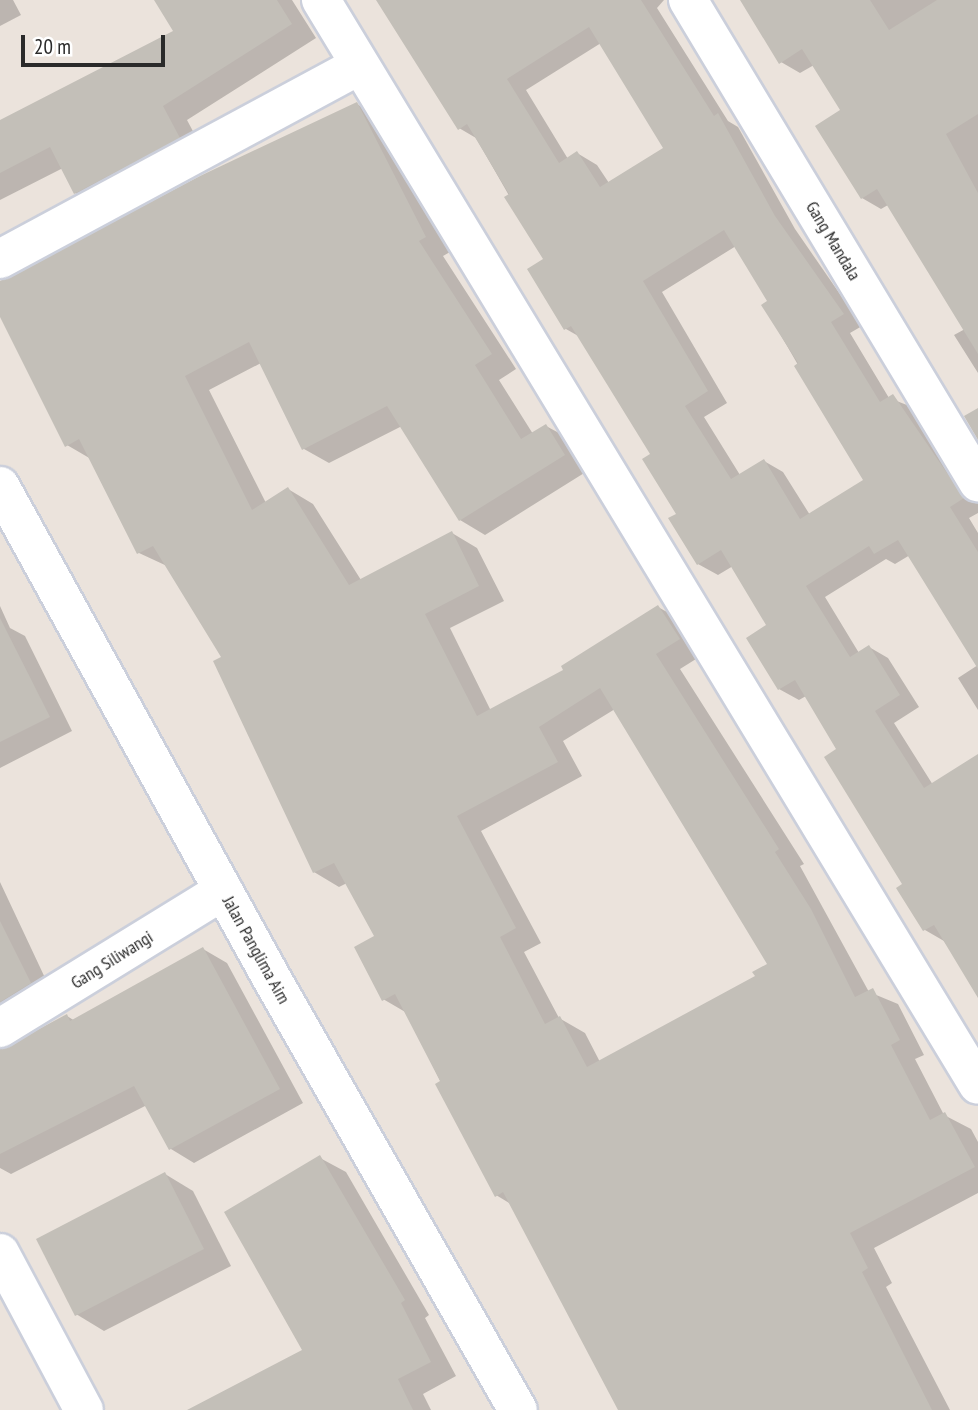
<!DOCTYPE html>
<style>
body{margin:0}
#map{position:relative;width:978px;height:1410px;overflow:hidden;background:#ebe3dc;font-family:"PT Sans Narrow",sans-serif}
div>[style]{position:absolute}
[style*='--x']{left:calc(var(--x)*1px);top:calc(var(--y)*1px);width:calc(var(--w)*1px);rotate:calc(var(--a)*1deg)}
.shadow>*{inset:0;background:#0003}
.building>*{inset:0;background:#c3bfb8}
.roads{filter:drop-shadow(2px 0 #cbcfdb) drop-shadow(-2px 0 #cbcfdb) drop-shadow(0 2px #cbcfdb) drop-shadow(0 -2px #cbcfdb)}
.minor>*{height:38px;margin:-19px;padding:0 19px;transform-origin:19px;border-radius:19px;background:#fff}
span{translate:-50% -50%;white-space:nowrap;text-align:center;line-height:1.15;-webkit-text-stroke:5px #fff;paint-order:stroke}
.street-label{font-size:18px;color:#2a2a2a}
.scale{position:absolute;left:21px;top:35px;width:144px;height:32px;box-sizing:border-box;border:4px solid #2a2a2a;border-top:0;padding-left:9px;font-size:21px;line-height:24px;white-space:nowrap;color:#2a2a2a;-webkit-text-stroke:5px #fff;paint-order:stroke}
</style>
<div id="map">
<div class="shadow">
<i style="clip-path:polygon(0 0,13px 0,21px 15px,0 26px)"></i>
<i style="clip-path:polygon(157px 0,292px 0,316px 38px,187px 120px,204px 152px,100px 208px,75px 193px,63px 168px,0 200px,0 122px,176px 32px)"></i>
<i style="clip-path:polygon(evenodd,378px 0,664px 0,657px 8px,728px 121px,738px 127px,795px 229px,862px 326px,850px 333px,889px 398px,912px 407px,978px 503px,978px 513px,969px 518px,978px 533px,978px 710px,958px 678px,978px 665px,910px 555px,895px 564px,886px 559px,825px 597px,859px 653px,869px 647px,888px 658px,919px 707px,894px 723px,933px 785px,978px 756px,978px 989px,944px 941px,925px 930px,839px 749px,806px 696px,799px 700px,779px 689px,768px 626px,733px 566px,718px 575px,698px 564px,653px 455px,580px 337px,566px 329px,546px 260px,476px 138px,459px 128px,378px 0,601px 43px,665px 148px,609px 183px,597px 165px,577px 153px,568px 159px,526px 90px,601px 43px,378px 0,736px 246px,770px 302px,764px 306px,865px 481px,810px 515px,783px 472px,764px 461px,740px 475px,704px 417px,727px 403px,662px 292px,736px 246px)"></i>
<i style="clip-path:polygon(762px 0,978px 0,978px 373px,954px 335px,965px 329px,888px 205px,881px 209px,862px 198px,842px 111px,814px 65px,800px 73px,781px 62px)"></i>
<i style="clip-path:polygon(evenodd,357px 104px,382px 119px,450px 252px,443px 256px,516px 369px,499px 380px,533px 434px,546px 426px,572px 440px,589px 470px,485px 535px,460px 520px,402px 426px,329px 463px,304px 449px,261px 363px,209px 390px,266px 503px,288px 489px,313px 504px,361px 580px,452px 533px,477px 548px,504px 601px,450px 628px,491px 711px,566px 670px,658px 607px,683px 621px,704px 654px,680px 669px,804px 864px,800px 866px,869px 992px,898px 1004px,924px 1055px,915px 1059px,944px 1115px,971px 1129px,978px 1142px,978px 1193px,874px 1248px,892px 1283px,886px 1287px,950px 1410px,620px 1410px,511px 1204px,496px 1195px,407px 1013px,383px 999px,377px 936px,347px 883px,339px 887px,314px 872px,224px 658px,167px 566px,139px 553px,91px 459px,67px 445px,0 313px,0 282px,357px 104px,615px 709px,769px 965px,757px 977px,600px 1062px,585px 1033px,559px 1018px,524px 952px,541px 943px,481px 831px,582px 776px,563px 741px,615px 709px)"></i>
<i style="clip-path:polygon(0 606px,10px 628px,25px 636px,72px 731px,0 768px)"></i>
<i style="clip-path:polygon(0 882px,54px 997px,4px 1031px,4px 1049px,67px 1016px,75px 1021px,203px 949px,227px 963px,303px 1103px,194px 1163px,171px 1149px,147px 1105px,11px 1174px,0 1168px)"></i>
<i style="clip-path:polygon(320px 1158px,346px 1172px,429px 1315px,425px 1318px,456px 1376px,423px 1394px,431px 1410px,189px 1410px,304px 1350px)"></i>
<i style="clip-path:polygon(165px 1174px,193px 1191px,231px 1266px,104px 1331px,76px 1314px)"></i>
</div>
<div class="building">
<i style="clip-path:polygon(154px 0,277px 0,292px 24px,163px 106px,180px 138px,74px 194px,50px 147px,0 173px,0 120px,173px 31px)"></i>
<i style="clip-path:polygon(evenodd,376px 0,641px 0,714px 116px,718px 113px,775px 216px,844px 314px,831px 322px,880px 402px,893px 394px,964px 498px,950px 507px,978px 552px,978px 669px,898px 540px,874px 554px,869px 546px,806px 586px,850px 657px,869px 645px,900px 695px,875px 711px,924px 788px,978px 754px,978px 998px,934px 925px,923px 931px,896px 888px,902px 884px,824px 757px,836px 749px,795px 680px,778px 690px,746px 638px,766px 625px,721px 550px,697px 565px,668px 518px,676px 514px,642px 459px,650px 454px,571px 326px,564px 330px,527px 269px,543px 259px,504px 197px,509px 194px,467px 124px,458px 130px,376px 0,589px 27px,663px 148px,600px 187px,577px 151px,559px 163px,507px 79px,589px 27px,376px 0,724px 230px,767px 301px,761px 305px,798px 363px,794px 366px,863px 480px,800px 519px,764px 459px,731px 479px,685px 406px,708px 391px,643px 281px,724px 230px)"></i>
<i style="clip-path:polygon(740px 0,870px 0,889px 30px,937px 0,978px 0,978px 114px,946px 134px,978px 193px,978px 354px,877px 189px,861px 199px,815px 126px,840px 110px,802px 49px,779px 64px)"></i>
<i style="clip-path:polygon(evenodd,357px 102px,426px 237px,419px 241px,492px 354px,475px 365px,521px 439px,546px 424px,565px 455px,459px 521px,387px 406px,302px 450px,249px 342px,185px 376px,252px 510px,288px 487px,349px 585px,452px 531px,479px 586px,425px 614px,477px 716px,563px 670px,561px 666px,658px 605px,680px 639px,656px 654px,779px 849px,775px 852px,811px 909px,855px 997px,873px 988px,900px 1040px,891px 1045px,930px 1120px,945px 1112px,975px 1167px,850px 1233px,868px 1268px,862px 1272px,932px 1410px,618px 1410px,503px 1192px,495px 1197px,435px 1084px,440px 1081px,395px 994px,382px 1001px,354px 947px,374px 936px,334px 863px,313px 873px,213px 661px,221px 657px,153px 546px,137px 554px,79px 439px,65px 447px,0 317px,0 281px,200px 176px,357px 102px,600px 688px,767px 964px,752px 972px,755px 976px,587px 1067px,560px 1016px,545px 1024px,500px 937px,516px 928px,457px 816px,558px 762px,539px 727px,600px 688px)"></i>
<i style="clip-path:polygon(978px 408px,978px 440px,964px 416px)"></i>
<i style="clip-path:polygon(0 618px,50px 717px,0 742px)"></i>
<i style="clip-path:polygon(0 921px,31px 983px,0 1002px)"></i>
<i style="clip-path:polygon(203px 947px,280px 1089px,169px 1150px,134px 1086px,0 1154px,0 1050px,67px 1014px,70px 1021px)"></i>
<i style="clip-path:polygon(320px 1155px,405px 1300px,401px 1303px,431px 1362px,398px 1379px,413px 1410px,187px 1410px,302px 1350px,224px 1212px)"></i>
<i style="clip-path:polygon(165px 1172px,204px 1249px,75px 1316px,36px 1239px)"></i>
</div>
<div class="roads">
<div class="minor">
<i style="--x:321;--y:0;--w:1268;--a:58.8"></i>
<i style="--x:688;--y:0;--w:563;--a:58.97"></i>
<i style="--x:0;--y:259;--w:408;--a:-28.3"></i>
<i style="--x:0;--y:486;--w:563;--a:61.11"></i>
<i style="--x:272;--y:979;--w:496;--a:60.3"></i>
<i style="--x:0;--y:1028;--w:262;--a:-31.6"></i>
<i style="--x:0;--y:1253;--w:178;--a:61.9"></i>
</div>
</div>
<div class="street-label">
<span style="left:833px;top:241px;rotate:59deg">Gang Mandala</span>
<span style="left:256px;top:950px;rotate:61deg">Jalan Panglima Aim</span>
<span style="left:112px;top:960px;rotate:-32deg">Gang Siliwangi</span>
</div>
<div class="scale">20 m</div>
</div>
